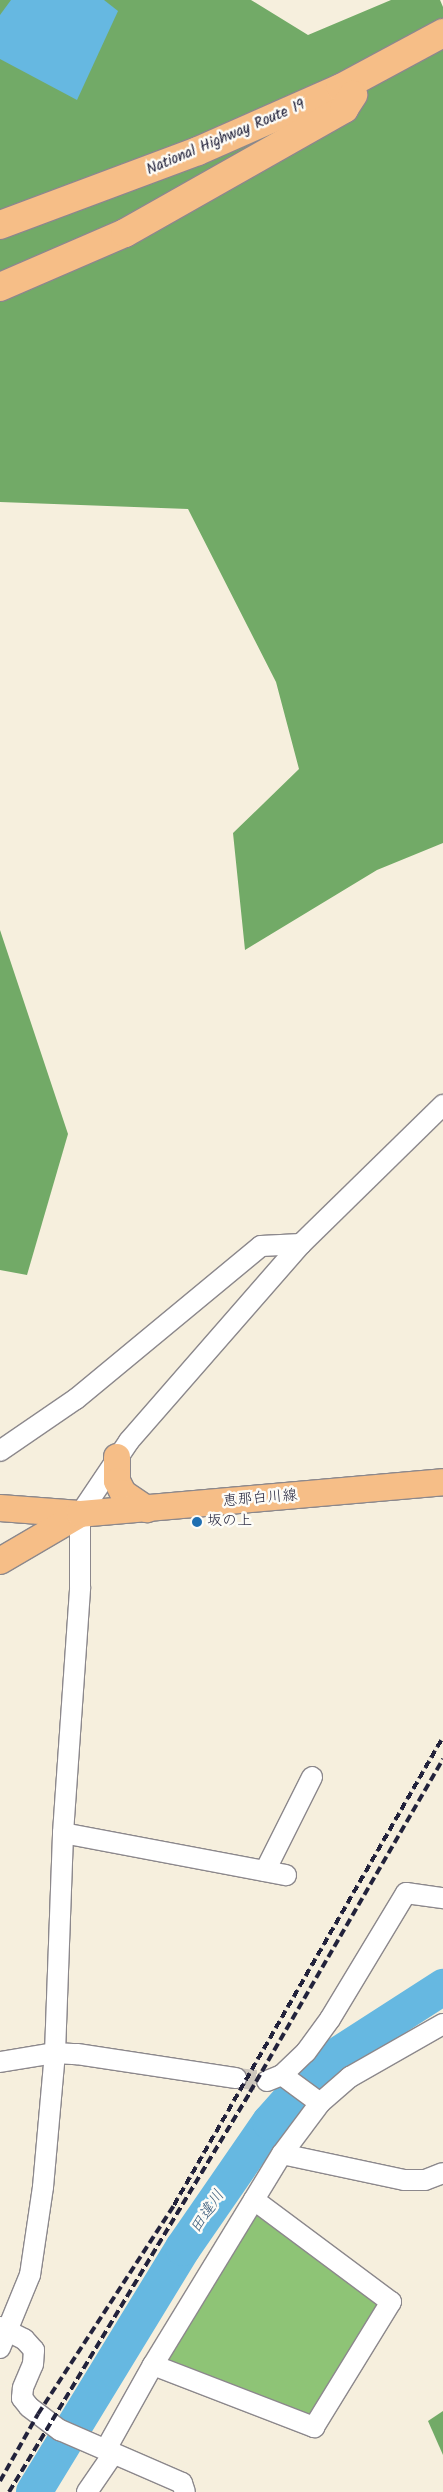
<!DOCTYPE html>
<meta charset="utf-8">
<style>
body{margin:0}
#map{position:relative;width:443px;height:2492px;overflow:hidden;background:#f6efdd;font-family:Kalam,"Klee One",sans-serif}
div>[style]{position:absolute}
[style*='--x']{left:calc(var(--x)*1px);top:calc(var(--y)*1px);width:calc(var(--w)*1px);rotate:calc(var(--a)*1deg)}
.green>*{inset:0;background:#8ec476}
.forest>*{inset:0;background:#72aa67}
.water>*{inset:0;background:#66b8e1}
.river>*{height:36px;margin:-18px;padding:0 18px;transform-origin:18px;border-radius:18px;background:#66b8e1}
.minor-tunnel>*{height:20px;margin-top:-10px;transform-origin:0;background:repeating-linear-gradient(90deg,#ccc6bd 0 20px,transparent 0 30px)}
.roads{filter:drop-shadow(1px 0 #8c888c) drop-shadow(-1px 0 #8c888c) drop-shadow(0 1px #8c888c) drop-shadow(0 -1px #8c888c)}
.minor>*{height:20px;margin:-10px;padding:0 10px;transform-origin:10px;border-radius:10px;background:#fff}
.major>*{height:26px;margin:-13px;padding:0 13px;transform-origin:13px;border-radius:13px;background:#f6be87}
.highway>*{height:28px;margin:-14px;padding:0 14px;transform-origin:14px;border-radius:14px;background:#f6be87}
.rail>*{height:4px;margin-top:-2px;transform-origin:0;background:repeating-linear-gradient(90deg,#22223b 0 8px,transparent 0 12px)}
.dots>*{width:14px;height:14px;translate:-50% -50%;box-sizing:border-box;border:2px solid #fdfcf7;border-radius:50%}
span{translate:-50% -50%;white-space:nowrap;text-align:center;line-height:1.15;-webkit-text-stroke:5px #fdfcf7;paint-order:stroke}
.street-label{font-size:15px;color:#22223b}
.poi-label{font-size:15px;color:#22223b}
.left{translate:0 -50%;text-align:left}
.water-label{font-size:16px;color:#3d5e7d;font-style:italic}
</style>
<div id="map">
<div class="green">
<i style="clip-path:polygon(259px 2210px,382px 2302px,310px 2419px,167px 2361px)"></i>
</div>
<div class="forest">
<i style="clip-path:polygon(0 0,251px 0,308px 35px,391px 0,440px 0,443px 7px,443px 843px,377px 870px,245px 950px,233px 833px,299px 769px,276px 682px,188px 509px,0 502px)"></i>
<i style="clip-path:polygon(0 930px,68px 1134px,27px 1275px,0 1270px)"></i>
<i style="clip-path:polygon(443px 2411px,443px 2455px,428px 2421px)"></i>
</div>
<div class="water">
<i style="clip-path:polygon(11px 0,104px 0,118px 11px,77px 100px,0 59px,0 15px)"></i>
</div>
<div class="river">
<i style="--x:34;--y:2492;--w:286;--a:-58.6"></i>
<i style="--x:183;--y:2248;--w:153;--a:-55.4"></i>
<i style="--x:270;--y:2122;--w:74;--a:-48.3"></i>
<i style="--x:319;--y:2067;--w:148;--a:-32.8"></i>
</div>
<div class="minor-tunnel">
<i style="--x:236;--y:2078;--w:31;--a:6"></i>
</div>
<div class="roads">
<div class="minor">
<i style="--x:0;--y:1451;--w:92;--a:-34.4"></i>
<i style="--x:76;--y:1399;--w:240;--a:-39.6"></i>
<i style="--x:261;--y:1246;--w:40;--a:-2.9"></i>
<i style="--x:63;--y:1833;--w:227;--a:10.7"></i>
<i style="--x:265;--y:1871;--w:105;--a:-63.4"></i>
<i style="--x:0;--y:2062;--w:56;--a:-9.3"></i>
<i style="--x:55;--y:2053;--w:22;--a:3"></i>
<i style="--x:77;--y:2054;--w:161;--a:8.6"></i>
<i style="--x:282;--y:2075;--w:47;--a:36.4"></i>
<i style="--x:267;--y:2081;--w:16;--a:-22"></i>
<i style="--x:282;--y:2075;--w:33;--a:-44"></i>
<i style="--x:306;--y:2052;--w:41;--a:-54"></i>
<i style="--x:330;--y:2019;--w:147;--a:-58.9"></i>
<i style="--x:406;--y:1893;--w:37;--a:8"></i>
<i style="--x:282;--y:2154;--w:125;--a:12"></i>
<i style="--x:404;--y:2180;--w:21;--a:0"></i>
<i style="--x:425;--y:2180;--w:19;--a:-21"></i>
<i style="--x:0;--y:2327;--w:27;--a:27"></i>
<i style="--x:24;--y:2339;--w:15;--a:48"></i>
<i style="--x:34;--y:2350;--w:14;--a:94"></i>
<i style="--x:33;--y:2364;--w:26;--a:113"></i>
<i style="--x:23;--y:2388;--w:10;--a:96"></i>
<i style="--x:22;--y:2398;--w:11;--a:52"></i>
<i style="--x:29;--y:2407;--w:39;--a:37"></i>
<i style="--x:60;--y:2430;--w:133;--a:23.5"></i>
<i style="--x:182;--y:2483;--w:9;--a:72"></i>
<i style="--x:0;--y:2348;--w:79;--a:-67.7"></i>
<i style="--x:30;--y:2275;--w:89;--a:-81.6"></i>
<i style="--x:43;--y:2187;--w:135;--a:-84.9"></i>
<i style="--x:55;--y:2053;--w:220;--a:-87.9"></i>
<i style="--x:63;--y:1833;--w:247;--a:-86"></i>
<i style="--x:80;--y:1587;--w:73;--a:-90"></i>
<i style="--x:80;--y:1514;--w:88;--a:-56.1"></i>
<i style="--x:129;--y:1441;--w:262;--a:-48.9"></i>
<i style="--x:301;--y:1244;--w:199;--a:-44.4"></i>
<i style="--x:153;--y:2365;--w:173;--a:21.1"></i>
<i style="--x:314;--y:2427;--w:147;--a:-58.4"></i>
<i style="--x:391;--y:2302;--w:171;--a:-143.3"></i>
<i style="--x:106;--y:2449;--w:96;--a:-60.8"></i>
<i style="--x:153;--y:2365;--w:247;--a:-58.6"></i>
<i style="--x:282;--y:2154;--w:64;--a:-53.3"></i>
<i style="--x:320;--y:2103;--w:40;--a:-41"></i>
<i style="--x:350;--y:2077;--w:107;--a:-29.7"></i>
<i style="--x:87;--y:2492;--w:46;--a:-55.6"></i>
</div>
<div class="major">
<i style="--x:117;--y:1457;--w:24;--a:90"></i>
<i style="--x:117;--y:1481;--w:13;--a:63"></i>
<i style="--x:123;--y:1493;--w:29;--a:34"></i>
<i style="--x:0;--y:1508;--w:80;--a:4.3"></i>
<i style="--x:0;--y:1561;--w:93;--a:-30.4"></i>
<i style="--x:80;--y:1514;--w:364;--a:-5"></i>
</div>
<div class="highway">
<i style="--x:0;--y:225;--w:211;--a:-20.5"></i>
<i style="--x:198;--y:151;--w:156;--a:-23.8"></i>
<i style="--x:341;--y:88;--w:116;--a:-28.3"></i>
<i style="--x:0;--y:287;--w:136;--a:-23.4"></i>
<i style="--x:125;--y:233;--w:252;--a:-29.5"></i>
<i style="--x:344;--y:109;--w:17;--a:-57"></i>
</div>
</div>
<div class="rail">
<i style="--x:0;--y:2481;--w:77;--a:-60.4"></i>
<i style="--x:38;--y:2414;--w:249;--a:-56.9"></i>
<i style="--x:174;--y:2205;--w:540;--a:-60.11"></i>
<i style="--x:9;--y:2492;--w:467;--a:-58.9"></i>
<i style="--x:250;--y:2092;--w:385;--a:-59.9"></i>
</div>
<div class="dots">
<i style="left:197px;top:1522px;background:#1f6fb2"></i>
</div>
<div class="street-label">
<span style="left:226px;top:138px;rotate:-23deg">National Highway Route 19</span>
<span style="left:260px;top:1499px;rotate:-5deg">恵那白川線</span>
</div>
<div class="poi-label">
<span class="left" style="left:207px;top:1522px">坂の上</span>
</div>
<div class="water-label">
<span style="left:208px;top:2212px;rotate:-56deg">田違川</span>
</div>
</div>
